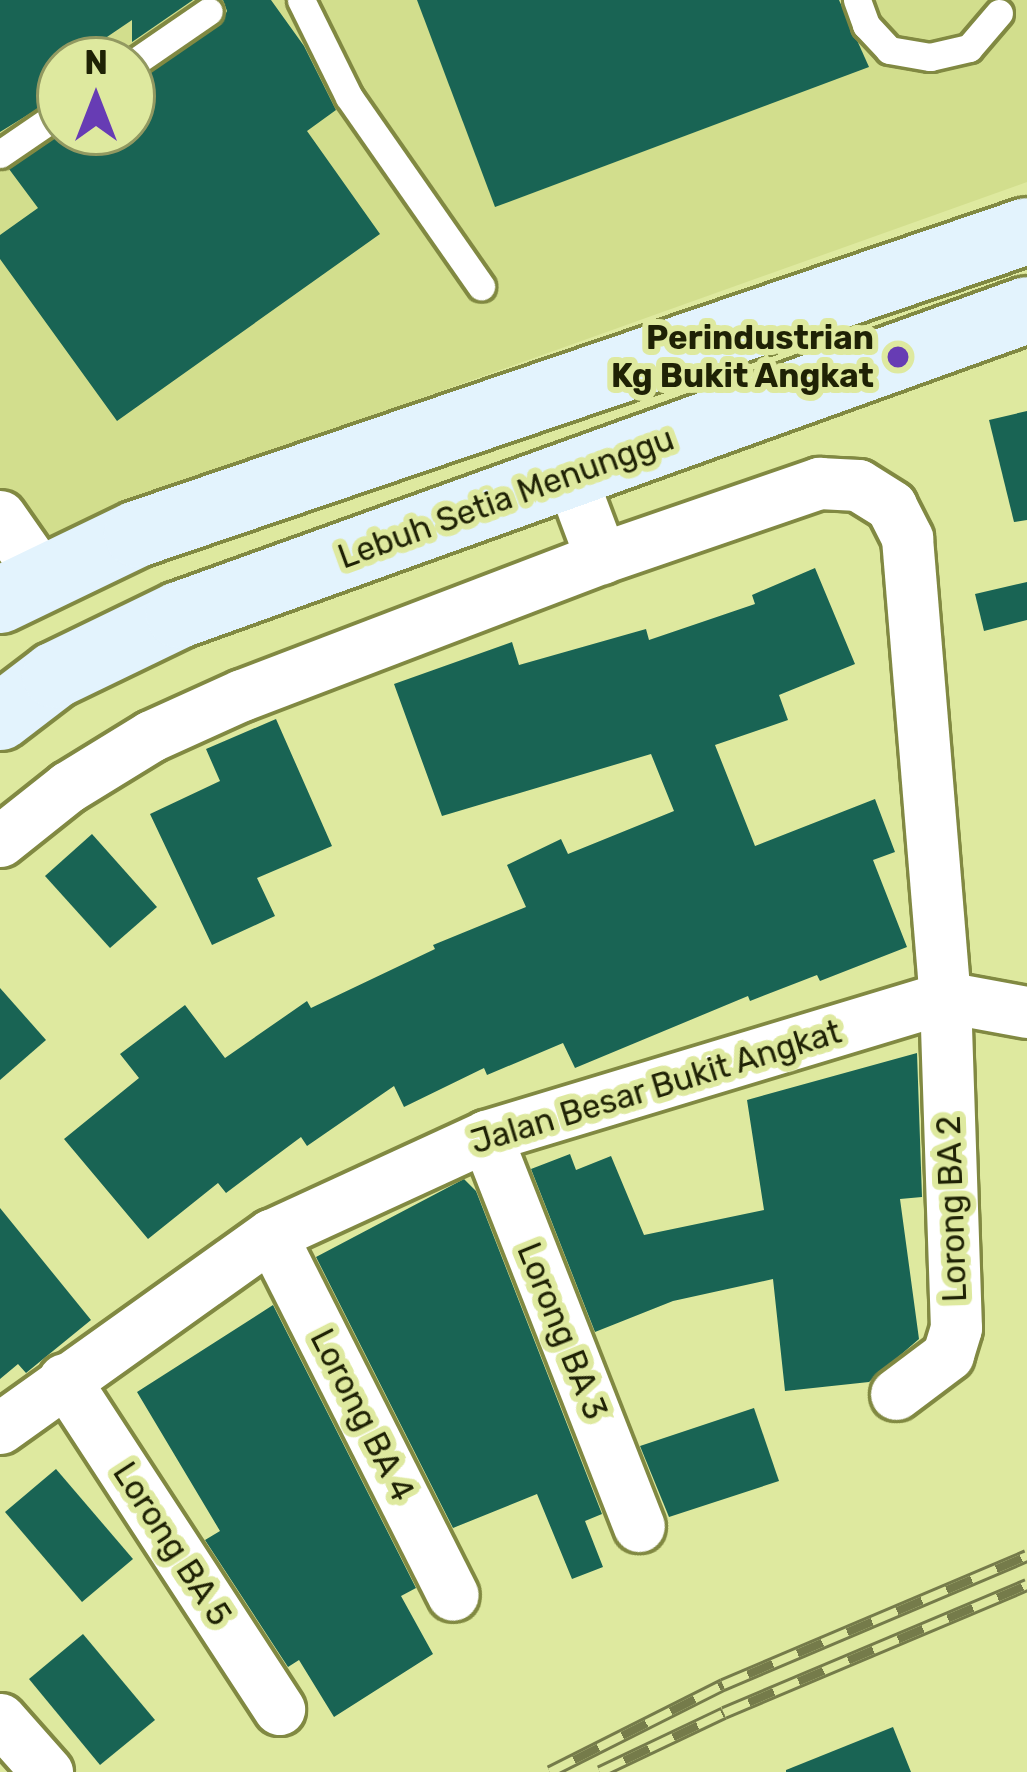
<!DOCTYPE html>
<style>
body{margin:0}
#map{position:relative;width:1027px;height:1772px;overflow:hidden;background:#dee99f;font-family:Rubik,sans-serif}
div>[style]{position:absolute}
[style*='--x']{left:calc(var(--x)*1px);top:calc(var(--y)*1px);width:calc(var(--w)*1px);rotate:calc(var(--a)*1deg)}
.built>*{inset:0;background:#d2de8d}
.building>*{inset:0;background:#196454}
.roads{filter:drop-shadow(3px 0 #818942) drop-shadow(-3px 0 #818942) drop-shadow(0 3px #818942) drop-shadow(0 -3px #818942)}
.lane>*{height:27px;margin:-13.5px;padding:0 13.5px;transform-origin:13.5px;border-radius:13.5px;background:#fff}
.street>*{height:51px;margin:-25.5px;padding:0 25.5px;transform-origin:25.5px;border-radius:25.5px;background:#fff}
.secondary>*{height:66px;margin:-33px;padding:0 33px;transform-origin:33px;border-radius:33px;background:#e3f3fd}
.rail>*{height:14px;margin-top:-7px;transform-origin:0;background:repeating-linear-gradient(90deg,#dee99f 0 27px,#757b4a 0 54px);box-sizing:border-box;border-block:3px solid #757b4a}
.dots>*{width:33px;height:33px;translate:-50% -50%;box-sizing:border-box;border:6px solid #dee99f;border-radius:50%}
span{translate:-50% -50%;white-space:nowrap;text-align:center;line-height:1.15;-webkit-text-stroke:12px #dee99f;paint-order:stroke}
.poi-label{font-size:33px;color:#1f2205;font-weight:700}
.right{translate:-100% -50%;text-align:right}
.street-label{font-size:33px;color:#1f2205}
.north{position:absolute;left:36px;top:36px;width:120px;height:120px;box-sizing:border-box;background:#dee99f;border:3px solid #929961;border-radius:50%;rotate:0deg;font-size:33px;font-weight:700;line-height:48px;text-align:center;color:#1f2205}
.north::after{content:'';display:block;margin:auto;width:42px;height:54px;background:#673cb4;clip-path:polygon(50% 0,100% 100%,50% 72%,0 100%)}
</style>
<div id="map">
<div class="built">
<i style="clip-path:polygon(evenodd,0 0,1027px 0,1027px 182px,122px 505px,0 561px,0 0,60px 60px,132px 60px,132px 132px,60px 132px,60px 60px)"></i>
</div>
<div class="building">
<i style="clip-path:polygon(0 0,193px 0,132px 42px,132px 20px,73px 60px,60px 60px,60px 95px,0 132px)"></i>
<i style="clip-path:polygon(223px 0,271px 0,304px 46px,336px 110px,307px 131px,380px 234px,117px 421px,0 259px,0 235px,38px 208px,9px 169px,64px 132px,132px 132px,132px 82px,220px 25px,227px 11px)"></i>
<i style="clip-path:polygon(417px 0,839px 0,869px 67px,495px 207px)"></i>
<i style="clip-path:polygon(1027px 411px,1027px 520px,1014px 522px,989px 420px)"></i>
<i style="clip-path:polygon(815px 568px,855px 664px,779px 695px,788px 720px,715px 745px,755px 846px,875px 799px,895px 852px,873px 860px,907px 947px,820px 981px,817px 975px,750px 1001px,748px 996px,575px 1068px,563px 1043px,487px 1075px,484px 1068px,404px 1107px,394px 1086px,307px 1146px,301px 1137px,226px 1193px,218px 1183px,148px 1239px,64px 1139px,139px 1078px,120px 1054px,185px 1005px,225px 1058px,307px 1001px,311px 1008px,435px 949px,433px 945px,526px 907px,507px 865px,561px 839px,568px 854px,674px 811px,651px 754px,442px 816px,394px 684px,512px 642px,519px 665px,646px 629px,649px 640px,755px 604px,752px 595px)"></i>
<i style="clip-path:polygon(1027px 582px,1027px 620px,984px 631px,975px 594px)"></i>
<i style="clip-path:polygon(276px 719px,332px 846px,257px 878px,275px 916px,212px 945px,150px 814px,220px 781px,206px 749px)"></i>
<i style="clip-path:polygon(92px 834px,157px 907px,110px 948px,45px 876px)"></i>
<i style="clip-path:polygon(0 988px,46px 1040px,0 1080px)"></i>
<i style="clip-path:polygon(917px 1053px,922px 1197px,900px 1199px,919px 1339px,869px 1382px,785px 1391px,773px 1279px,673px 1301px,595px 1332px,531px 1169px,570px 1154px,576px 1170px,611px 1156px,644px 1235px,764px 1210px,747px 1100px)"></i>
<i style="clip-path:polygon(464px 1179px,476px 1191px,602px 1514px,585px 1521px,603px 1567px,572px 1579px,537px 1494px,453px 1528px,316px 1257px)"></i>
<i style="clip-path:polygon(0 1208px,91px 1320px,26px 1373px,18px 1364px,0 1379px)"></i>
<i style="clip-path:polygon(273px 1305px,416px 1588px,401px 1596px,433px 1654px,334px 1717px,299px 1660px,288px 1667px,205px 1540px,220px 1531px,137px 1392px)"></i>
<i style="clip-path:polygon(754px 1408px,779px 1481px,669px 1517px,640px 1446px)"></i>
<i style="clip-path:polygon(56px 1469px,133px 1559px,82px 1602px,5px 1512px)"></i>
<i style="clip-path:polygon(83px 1634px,155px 1720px,100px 1765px,29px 1679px)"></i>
<i style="clip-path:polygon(893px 1727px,911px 1772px,786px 1772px,786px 1770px)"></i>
</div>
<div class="roads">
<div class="lane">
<i style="--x:301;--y:0;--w:108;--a:63.7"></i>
<i style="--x:349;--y:97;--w:231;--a:55.1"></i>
<i style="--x:857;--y:0;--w:27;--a:70"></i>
<i style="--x:866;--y:25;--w:34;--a:47"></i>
<i style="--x:889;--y:50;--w:42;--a:9.7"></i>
<i style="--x:930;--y:57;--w:40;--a:-13"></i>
<i style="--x:969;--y:48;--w:46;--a:-49.4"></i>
<i style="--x:132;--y:64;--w:93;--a:-34.5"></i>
<i style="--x:0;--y:154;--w:73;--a:-34.3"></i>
</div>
<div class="street">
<i style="--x:570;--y:475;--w:89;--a:69.5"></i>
<i style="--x:0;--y:516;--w:77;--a:55.1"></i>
<i style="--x:0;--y:841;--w:87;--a:-38.5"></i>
<i style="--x:68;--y:787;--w:97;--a:-31.6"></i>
<i style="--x:151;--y:736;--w:100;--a:-24.3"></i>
<i style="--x:242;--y:695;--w:384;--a:-20.9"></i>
<i style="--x:601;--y:558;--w:231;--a:-19"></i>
<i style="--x:819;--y:483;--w:39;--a:3"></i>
<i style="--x:858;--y:485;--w:39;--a:32"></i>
<i style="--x:891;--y:506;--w:36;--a:63"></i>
<i style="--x:907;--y:538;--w:461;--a:85.3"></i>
<i style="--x:945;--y:997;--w:331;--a:88.1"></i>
<i style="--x:956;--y:1328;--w:28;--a:107"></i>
<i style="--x:948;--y:1355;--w:65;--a:143.1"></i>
<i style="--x:486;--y:1136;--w:419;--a:68.6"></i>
<i style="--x:271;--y:1235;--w:403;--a:63.2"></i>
<i style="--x:64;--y:1379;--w:394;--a:56.9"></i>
<i style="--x:0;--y:1428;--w:333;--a:-35.5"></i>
<i style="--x:271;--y:1235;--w:237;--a:-24.7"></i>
<i style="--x:486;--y:1136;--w:480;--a:-16.8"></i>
<i style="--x:945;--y:997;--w:83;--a:10.4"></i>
<i style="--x:0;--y:1719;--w:71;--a:48.4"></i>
</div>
<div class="secondary">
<i style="--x:0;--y:600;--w:152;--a:-25.7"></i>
<i style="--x:137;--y:534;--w:940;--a:-18.8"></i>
<i style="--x:0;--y:717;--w:69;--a:-37.4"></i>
<i style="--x:55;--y:675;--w:138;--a:-25.8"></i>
<i style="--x:179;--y:615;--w:901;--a:-19.78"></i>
</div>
</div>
<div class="rail">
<i style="--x:550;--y:1772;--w:194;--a:-26.7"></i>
<i style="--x:723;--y:1685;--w:330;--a:-23"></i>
<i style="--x:600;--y:1772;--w:137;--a:-25.4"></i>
<i style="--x:724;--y:1713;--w:329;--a:-22.9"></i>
</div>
<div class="dots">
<i style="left:898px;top:357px;background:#673cb4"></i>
</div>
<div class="poi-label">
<span class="right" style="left:874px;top:357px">Perindustrian<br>Kg Bukit Angkat</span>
</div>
<div class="street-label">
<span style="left:506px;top:498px;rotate:-20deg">Lebuh Setia Menunggu</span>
<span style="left:656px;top:1087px;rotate:-17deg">Jalan Besar Bukit Angkat</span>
<span style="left:952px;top:1209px;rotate:-92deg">Lorong BA 2</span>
<span style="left:562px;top:1331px;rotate:68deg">Lorong BA 3</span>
<span style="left:362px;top:1415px;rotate:63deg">Lorong BA 4</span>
<span style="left:172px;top:1544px;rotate:57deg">Lorong BA 5</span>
</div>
<div class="north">N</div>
</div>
